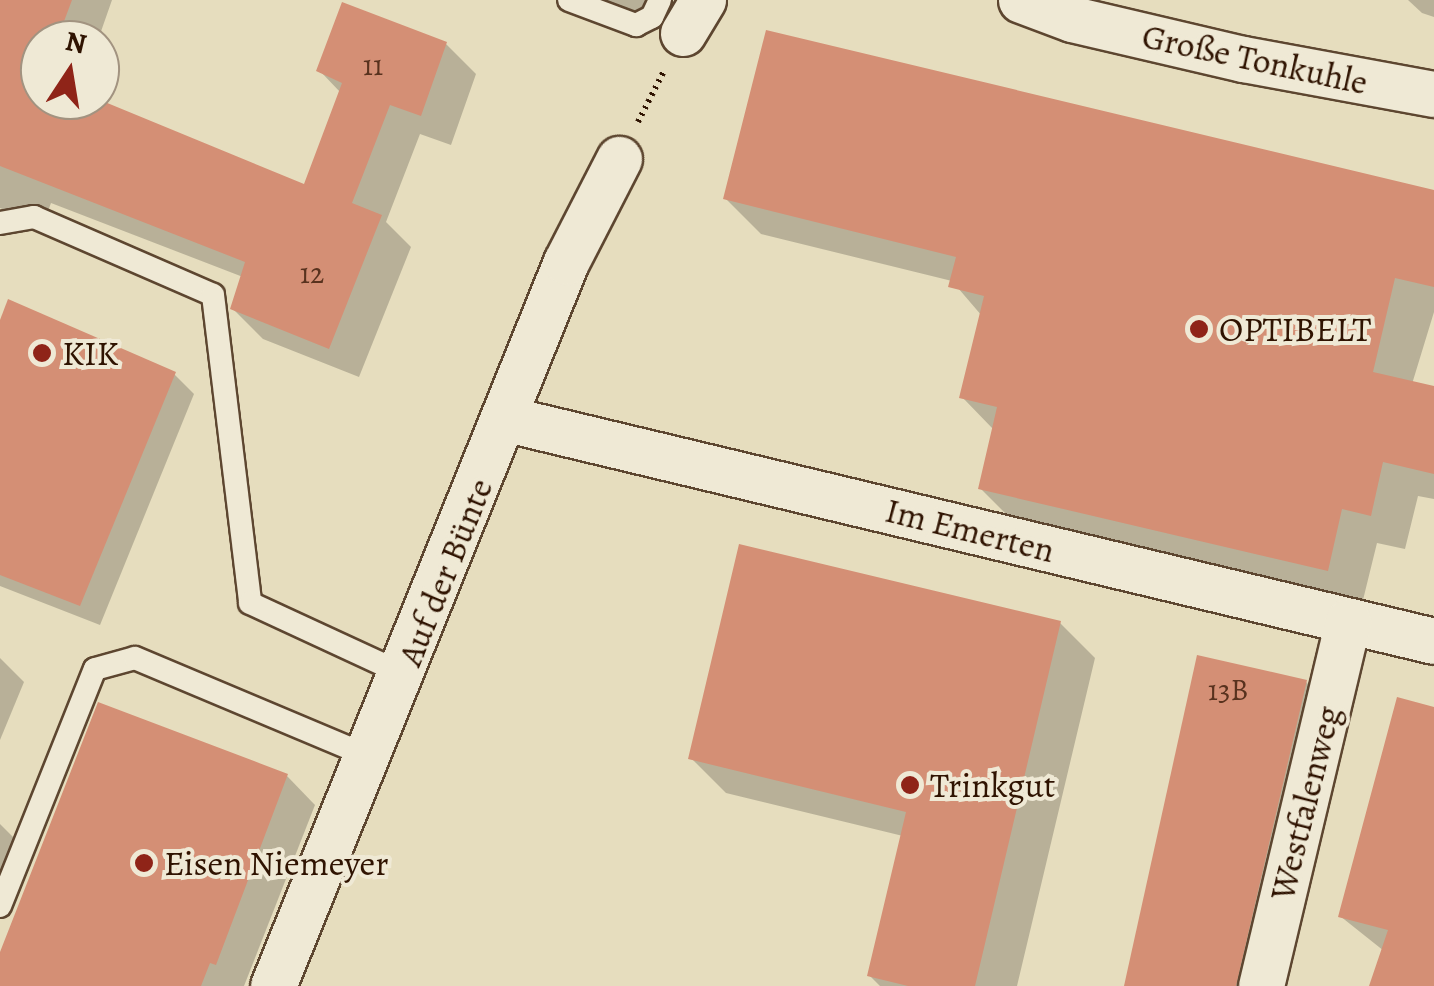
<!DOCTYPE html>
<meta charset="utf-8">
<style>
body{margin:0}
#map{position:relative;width:1434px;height:986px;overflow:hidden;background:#e6ddbe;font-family:Alegreya,serif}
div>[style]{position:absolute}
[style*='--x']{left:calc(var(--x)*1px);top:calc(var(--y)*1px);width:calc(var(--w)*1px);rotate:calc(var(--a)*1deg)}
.shadow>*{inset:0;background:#0003}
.building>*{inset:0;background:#d48f75}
.path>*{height:6px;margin-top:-3px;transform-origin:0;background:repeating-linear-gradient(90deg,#2f1301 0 2.5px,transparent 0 7.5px)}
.roads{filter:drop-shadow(2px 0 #5d4630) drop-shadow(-2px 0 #5d4630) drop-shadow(0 2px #5d4630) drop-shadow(0 -2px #5d4630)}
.service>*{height:22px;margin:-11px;padding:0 11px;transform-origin:11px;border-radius:11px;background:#efe9d5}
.minor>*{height:45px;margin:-22.5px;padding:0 22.5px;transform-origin:22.5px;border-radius:22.5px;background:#efe9d5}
.dots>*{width:28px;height:28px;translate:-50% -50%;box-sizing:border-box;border:5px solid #efe9d5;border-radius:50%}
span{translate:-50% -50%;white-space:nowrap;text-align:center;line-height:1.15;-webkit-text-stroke:8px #efe9d5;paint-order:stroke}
.number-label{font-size:30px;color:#58321e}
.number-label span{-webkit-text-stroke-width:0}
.street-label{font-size:35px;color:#2f1301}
.poi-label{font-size:35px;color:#2f1301}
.left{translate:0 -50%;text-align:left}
.north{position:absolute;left:20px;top:20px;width:100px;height:100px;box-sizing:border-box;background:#efe9d5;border:2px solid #a29380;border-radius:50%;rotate:12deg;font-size:28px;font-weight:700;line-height:40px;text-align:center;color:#2f1301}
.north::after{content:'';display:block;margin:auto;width:35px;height:45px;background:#8f2418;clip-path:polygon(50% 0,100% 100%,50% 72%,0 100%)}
</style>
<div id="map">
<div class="shadow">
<i style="clip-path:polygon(0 0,112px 0,98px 40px,40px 40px,40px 100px,94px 100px,305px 187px,341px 93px,319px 70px,446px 44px,476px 74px,451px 145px,420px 134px,386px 222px,411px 247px,359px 377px,263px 339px,233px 309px,243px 277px,51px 203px,43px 225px,0 208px)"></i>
<i style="clip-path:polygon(586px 0,669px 0,655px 27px)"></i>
<i style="clip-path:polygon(1408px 0,1434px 0,1434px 17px,1422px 13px)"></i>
<i style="clip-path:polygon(1434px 192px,1434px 312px,1412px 384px,1434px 389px,1434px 499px,1418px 496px,1405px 549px,1377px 543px,1362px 604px,1016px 524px,981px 489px,994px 430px,962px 397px,982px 316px,952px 281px,761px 234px,726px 199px)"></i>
<i style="clip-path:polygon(0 328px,174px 374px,194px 394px,100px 625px,0 586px)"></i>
<i style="clip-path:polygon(1060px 623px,1095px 658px,1017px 986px,880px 986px,870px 976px,903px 836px,726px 793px,691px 758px)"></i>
<i style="clip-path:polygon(0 658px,24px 682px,0 740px)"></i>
<i style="clip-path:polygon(1306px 682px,1341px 717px,1277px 986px,1127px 986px)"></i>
<i style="clip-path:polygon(1434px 710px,1434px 986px,1372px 986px,1384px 951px,1340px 916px)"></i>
<i style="clip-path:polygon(287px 776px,315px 805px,244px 986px,0 986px,0 963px)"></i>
<i style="clip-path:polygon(0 824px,15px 839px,0 878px)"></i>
</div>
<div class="building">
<i style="clip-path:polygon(0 0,72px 0,57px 40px,40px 40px,40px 100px,100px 100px,304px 184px,342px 83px,316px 71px,342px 2px,447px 42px,421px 116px,390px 105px,352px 203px,382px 215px,329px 349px,230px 309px,245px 262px,0 166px)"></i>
<i style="clip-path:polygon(766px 30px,1434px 190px,1434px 287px,1395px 278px,1373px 372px,1434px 386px,1434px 474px,1383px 462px,1371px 516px,1342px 509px,1328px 571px,978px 489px,997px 407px,959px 398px,984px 296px,948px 287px,956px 257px,723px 199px)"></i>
<i style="clip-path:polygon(8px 299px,176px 372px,80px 606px,0 575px,0 320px)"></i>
<i style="clip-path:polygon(739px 544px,1061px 621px,975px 986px,908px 986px,867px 976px,906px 812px,688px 759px)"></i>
<i style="clip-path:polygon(1197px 655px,1307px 680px,1236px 986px,1124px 986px)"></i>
<i style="clip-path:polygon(1397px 697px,1434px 707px,1434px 986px,1369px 986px,1388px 930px,1338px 917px)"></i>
<i style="clip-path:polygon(98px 702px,288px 774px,216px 965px,210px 963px,201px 986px,0 986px,0 952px)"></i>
</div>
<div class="path">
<i style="--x:638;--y:122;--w:57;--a:-63"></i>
</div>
<div class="roads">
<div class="service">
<i style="--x:569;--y:0;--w:72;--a:20.5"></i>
<i style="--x:636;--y:25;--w:18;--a:-27"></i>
<i style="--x:652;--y:17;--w:19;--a:-65"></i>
<i style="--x:0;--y:223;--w:35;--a:-10"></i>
<i style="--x:34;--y:217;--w:195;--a:23.5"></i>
<i style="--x:213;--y:295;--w:310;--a:83.1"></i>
<i style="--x:250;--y:603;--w:170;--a:24.8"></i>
<i style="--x:0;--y:906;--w:255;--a:-68.2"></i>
<i style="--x:95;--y:669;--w:41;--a:-15.4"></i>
<i style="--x:135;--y:658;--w:255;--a:22.8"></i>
</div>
<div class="minor">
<i style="--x:1021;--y:0;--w:54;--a:20.4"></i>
<i style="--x:1072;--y:19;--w:176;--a:13.2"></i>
<i style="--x:1243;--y:59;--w:194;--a:10.4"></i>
<i style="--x:683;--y:33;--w:39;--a:-59"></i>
<i style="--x:507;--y:419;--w:953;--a:13.47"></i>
<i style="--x:273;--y:986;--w:781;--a:-67.97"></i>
<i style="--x:566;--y:262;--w:116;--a:-62.8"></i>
<i style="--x:1261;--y:986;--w:375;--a:-76.6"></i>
</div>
</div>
<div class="dots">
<i style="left:1199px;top:329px;background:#8f2418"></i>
<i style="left:42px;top:353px;background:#8f2418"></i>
<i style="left:910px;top:785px;background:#8f2418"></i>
<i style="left:144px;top:863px;background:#8f2418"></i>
</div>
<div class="number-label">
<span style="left:373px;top:65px">11</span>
<span style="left:312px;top:273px">12</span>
<span style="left:1228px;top:690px">13B</span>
</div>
<div class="street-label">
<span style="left:1255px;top:59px;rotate:12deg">Große Tonkuhle</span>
<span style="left:970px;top:530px;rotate:14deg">Im Emerten</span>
<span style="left:445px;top:572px;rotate:-68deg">Auf der Bünte</span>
<span style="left:1305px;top:803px;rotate:-76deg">Westfalenweg</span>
</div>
<div class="poi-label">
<span class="left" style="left:1219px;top:329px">OPTIBELT</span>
<span class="left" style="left:62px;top:353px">KIK</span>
<span class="left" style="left:930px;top:785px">Trinkgut</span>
<span class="left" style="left:164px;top:863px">Eisen Niemeyer</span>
</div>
<div class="north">N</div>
</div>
